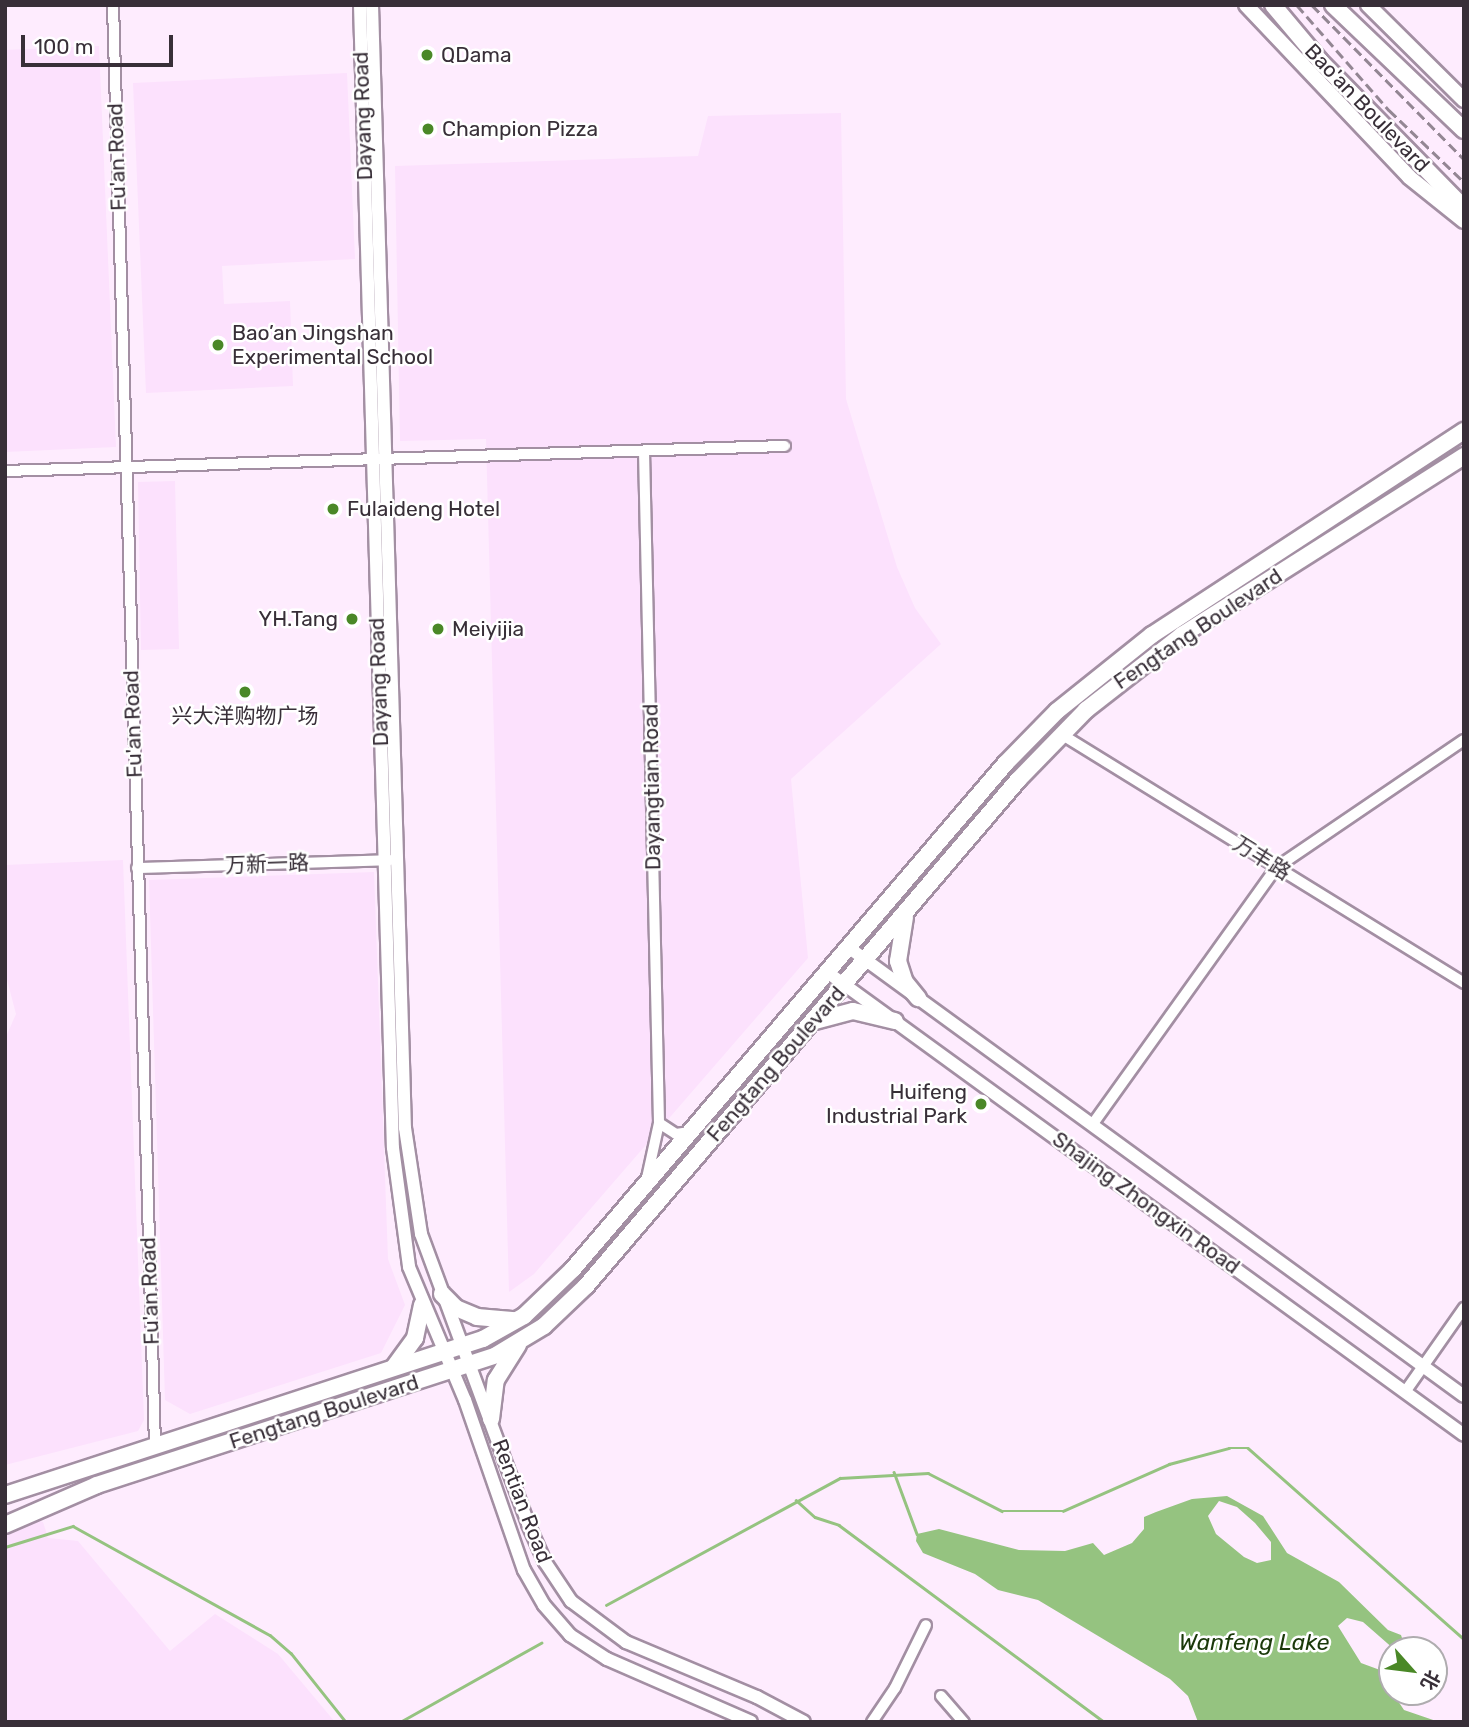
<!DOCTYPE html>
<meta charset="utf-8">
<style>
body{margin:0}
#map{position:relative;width:1469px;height:1727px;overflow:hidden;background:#feecfe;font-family:Rubik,"Noto Sans SC",sans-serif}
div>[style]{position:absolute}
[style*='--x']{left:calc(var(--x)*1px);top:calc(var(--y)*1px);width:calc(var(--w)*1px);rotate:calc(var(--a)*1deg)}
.built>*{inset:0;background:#fce1fd}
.water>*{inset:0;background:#95c380}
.stream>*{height:2.5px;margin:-1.25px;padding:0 1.25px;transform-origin:1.25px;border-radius:1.25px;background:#95c380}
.roads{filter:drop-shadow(2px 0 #a38fa3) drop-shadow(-2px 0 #a38fa3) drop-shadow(0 2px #a38fa3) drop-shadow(0 -2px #a38fa3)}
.minor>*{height:10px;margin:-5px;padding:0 5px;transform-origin:5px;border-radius:5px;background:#fff}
.tertiary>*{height:12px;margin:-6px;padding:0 6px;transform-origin:6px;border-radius:6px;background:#fff}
.secondary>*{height:14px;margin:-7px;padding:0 7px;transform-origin:7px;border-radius:7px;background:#fff}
.primary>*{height:16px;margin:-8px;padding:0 8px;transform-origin:8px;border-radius:8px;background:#fff}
.rail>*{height:2.5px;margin-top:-1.25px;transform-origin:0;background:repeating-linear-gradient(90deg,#938693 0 10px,transparent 0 15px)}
.dots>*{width:19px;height:19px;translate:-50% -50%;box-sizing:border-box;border:4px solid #fff;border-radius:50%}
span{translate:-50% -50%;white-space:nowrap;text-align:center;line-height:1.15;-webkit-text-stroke:5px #fff;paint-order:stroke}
.poi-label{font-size:21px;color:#382f38}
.left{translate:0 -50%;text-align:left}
.right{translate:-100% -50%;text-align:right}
.street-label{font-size:21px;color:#382f38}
.water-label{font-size:23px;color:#1a3809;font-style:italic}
.frame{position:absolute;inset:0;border:7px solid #382f38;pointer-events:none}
.north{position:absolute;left:1378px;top:1636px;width:70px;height:70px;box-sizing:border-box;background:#fff;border:2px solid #afacaf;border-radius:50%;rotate:118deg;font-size:19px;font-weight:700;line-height:28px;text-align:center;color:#382f38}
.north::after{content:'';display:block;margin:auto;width:24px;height:32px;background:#4a8827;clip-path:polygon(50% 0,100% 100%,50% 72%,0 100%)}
.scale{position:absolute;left:21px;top:35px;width:152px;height:32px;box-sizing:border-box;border:4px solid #382f38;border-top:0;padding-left:9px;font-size:21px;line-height:24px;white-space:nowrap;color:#382f38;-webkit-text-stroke:5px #fff;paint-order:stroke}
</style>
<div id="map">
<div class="built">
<i style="clip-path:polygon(99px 46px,116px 447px,5px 452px,5px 50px)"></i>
<i style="clip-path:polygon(347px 73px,355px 259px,222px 266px,224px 304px,290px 301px,293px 386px,146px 393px,133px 83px)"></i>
<i style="clip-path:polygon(841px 113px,846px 399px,897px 567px,915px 608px,941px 644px,791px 779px,808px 958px,534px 1274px,509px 1292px,486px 439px,400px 441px,395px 166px,698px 156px,708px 116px)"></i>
<i style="clip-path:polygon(175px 481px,179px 649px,141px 650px,138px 482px)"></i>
<i style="clip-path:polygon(123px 860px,144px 1420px,138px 1431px,5px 1465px,5px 1039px,16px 1014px,5px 972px,5px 865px)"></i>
<i style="clip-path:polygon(374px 872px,388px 1259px,405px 1305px,381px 1353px,190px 1414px,165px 1400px,149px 880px)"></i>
<i style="clip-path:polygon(31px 1518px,43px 1522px,48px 1538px,78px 1541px,170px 1651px,215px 1614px,278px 1654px,335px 1722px,5px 1722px,5px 1531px)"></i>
</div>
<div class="water">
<i style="clip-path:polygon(evenodd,1227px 1496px,1263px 1516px,1287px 1553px,1339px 1582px,1388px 1630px,1401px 1635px,1406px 1650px,1395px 1650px,1363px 1622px,1347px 1618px,1338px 1626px,1361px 1663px,1380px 1670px,1392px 1662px,1392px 1692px,1404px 1710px,1439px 1722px,1198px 1722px,1188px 1696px,1170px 1679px,1038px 1600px,998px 1590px,975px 1574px,923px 1553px,916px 1541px,917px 1534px,939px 1529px,1019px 1550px,1065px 1551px,1093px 1543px,1104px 1555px,1132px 1543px,1144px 1529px,1144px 1517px,1156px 1512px,1192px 1499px,1227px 1496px,1219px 1501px,1237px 1507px,1255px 1523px,1271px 1542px,1271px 1560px,1257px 1563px,1244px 1557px,1216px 1534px,1208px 1516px,1219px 1501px)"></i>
</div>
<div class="stream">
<i style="--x:894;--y:1472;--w:66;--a:69.6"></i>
<i style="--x:796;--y:1500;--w:25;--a:42"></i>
<i style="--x:815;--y:1517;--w:25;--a:18"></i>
<i style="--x:839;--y:1525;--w:330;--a:36.6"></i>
<i style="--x:5;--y:1547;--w:71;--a:-17.2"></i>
<i style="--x:73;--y:1526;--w:225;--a:29"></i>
<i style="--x:270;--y:1635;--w:28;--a:41"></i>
<i style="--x:291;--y:1653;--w:88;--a:51.4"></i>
<i style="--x:606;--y:1605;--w:266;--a:-28.5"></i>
<i style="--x:840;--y:1478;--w:88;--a:-3.3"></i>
<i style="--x:928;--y:1473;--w:83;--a:27.2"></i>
<i style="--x:1002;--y:1511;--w:61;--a:0"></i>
<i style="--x:1063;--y:1511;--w:116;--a:-23.9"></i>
<i style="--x:1169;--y:1464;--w:62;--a:-14.9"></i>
<i style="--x:1229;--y:1448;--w:19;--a:0"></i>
<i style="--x:1248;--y:1448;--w:288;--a:41.5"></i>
<i style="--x:400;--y:1722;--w:162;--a:-29.3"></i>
</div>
<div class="roads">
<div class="minor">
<i style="--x:113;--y:5;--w:1439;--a:88.33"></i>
<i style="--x:644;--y:451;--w:672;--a:88.72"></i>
<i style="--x:659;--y:1123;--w:56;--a:102.3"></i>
<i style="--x:5;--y:471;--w:780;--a:-1.84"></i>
<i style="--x:1061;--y:734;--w:474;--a:31.7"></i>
<i style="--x:137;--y:868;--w:253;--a:-1.8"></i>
<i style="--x:659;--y:1123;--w:20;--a:33"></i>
<i style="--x:676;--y:1134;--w:14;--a:-8"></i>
<i style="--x:1092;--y:1125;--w:317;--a:-54.4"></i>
<i style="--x:1277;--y:867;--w:226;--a:-34.2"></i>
<i style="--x:1405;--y:1392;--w:103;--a:-54.9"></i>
<i style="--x:941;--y:1696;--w:35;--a:49"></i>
<i style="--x:872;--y:1722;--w:41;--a:-55.9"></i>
<i style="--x:895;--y:1688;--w:70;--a:-63.8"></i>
</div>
<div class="tertiary">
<i style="--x:360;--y:5;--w:1143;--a:88.35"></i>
<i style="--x:393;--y:1148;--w:120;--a:82.3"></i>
<i style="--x:409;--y:1267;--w:144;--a:67.2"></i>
<i style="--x:465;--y:1400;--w:180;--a:70.9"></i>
<i style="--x:524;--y:1570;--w:40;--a:60.3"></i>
<i style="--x:544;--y:1605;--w:40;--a:49"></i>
<i style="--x:570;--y:1635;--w:44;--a:33"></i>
<i style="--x:607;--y:1659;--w:157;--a:23.6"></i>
<i style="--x:372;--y:5;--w:1123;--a:88.32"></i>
<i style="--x:405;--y:1128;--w:107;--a:81.4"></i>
<i style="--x:421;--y:1234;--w:309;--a:69.7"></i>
<i style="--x:528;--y:1524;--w:42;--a:65.9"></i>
<i style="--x:545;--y:1562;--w:47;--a:56.3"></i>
<i style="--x:571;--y:1601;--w:69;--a:36.7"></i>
<i style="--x:626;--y:1642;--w:142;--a:22.8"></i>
<i style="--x:757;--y:1697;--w:53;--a:28"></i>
<i style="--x:848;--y:947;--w:762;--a:36.09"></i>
<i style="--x:827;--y:972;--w:787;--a:36.01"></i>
</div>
<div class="secondary">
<i style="--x:1246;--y:5;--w:237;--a:46.5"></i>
<i style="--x:1409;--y:177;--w:70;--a:38.7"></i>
<i style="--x:1368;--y:5;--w:135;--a:44.7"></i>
</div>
<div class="primary">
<i style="--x:1273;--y:5;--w:73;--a:50"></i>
<i style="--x:1320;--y:61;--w:206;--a:45.6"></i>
<i style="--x:1333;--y:5;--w:181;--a:43.7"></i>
<i style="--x:905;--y:917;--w:45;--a:99"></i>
<i style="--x:898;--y:961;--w:22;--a:72"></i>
<i style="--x:905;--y:982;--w:21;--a:51"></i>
<i style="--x:815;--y:1021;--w:39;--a:-15"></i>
<i style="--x:853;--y:1011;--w:43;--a:13.4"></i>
<i style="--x:442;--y:1294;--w:20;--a:45"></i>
<i style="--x:456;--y:1308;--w:23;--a:23"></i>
<i style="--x:477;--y:1317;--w:38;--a:5"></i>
<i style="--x:394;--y:1367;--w:36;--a:-54"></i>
<i style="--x:415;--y:1338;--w:34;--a:-78"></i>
<i style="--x:491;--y:1419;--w:39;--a:-83"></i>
<i style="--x:496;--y:1380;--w:41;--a:-57.8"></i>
<i style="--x:5;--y:1495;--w:503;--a:-18.07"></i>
<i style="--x:483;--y:1339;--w:47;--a:-29.3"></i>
<i style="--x:524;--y:1316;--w:68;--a:-43.8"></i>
<i style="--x:573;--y:1269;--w:665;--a:-49.45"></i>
<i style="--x:1005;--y:764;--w:74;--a:-45.5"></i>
<i style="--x:1057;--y:711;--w:122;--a:-38.7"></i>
<i style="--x:1152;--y:635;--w:373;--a:-33.2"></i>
<i style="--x:5;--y:1525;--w:100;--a:-23.5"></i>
<i style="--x:97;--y:1485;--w:420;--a:-18"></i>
<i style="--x:496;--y:1355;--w:56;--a:-31.1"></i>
<i style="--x:544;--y:1326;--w:58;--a:-43.6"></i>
<i style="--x:586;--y:1286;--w:665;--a:-49.51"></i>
<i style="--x:1018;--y:780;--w:98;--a:-45.8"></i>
<i style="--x:1086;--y:710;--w:122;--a:-38"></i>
<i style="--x:1182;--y:635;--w:334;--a:-32.4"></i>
</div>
</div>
<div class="rail">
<i style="--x:1297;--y:5;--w:140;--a:48.8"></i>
<i style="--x:1389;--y:110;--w:104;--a:43.8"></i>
<i style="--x:1312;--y:5;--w:216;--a:45.4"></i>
</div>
<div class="dots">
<i style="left:427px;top:55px;background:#4a8827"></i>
<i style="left:428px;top:129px;background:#4a8827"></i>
<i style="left:218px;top:345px;background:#4a8827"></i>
<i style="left:333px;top:509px;background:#4a8827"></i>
<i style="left:352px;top:619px;background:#4a8827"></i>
<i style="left:438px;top:629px;background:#4a8827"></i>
<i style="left:245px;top:692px;background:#4a8827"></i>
<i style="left:981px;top:1104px;background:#4a8827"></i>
</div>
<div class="poi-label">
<span class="left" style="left:441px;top:55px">QDama</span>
<span class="left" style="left:442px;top:129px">Champion Pizza</span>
<span class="left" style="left:232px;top:345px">Bao’an Jingshan<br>Experimental School</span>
<span class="left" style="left:347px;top:509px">Fulaideng Hotel</span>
<span class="right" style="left:338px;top:619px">YH.Tang</span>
<span class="left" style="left:452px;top:629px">Meiyijia</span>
<span style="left:245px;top:716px">兴大洋购物广场</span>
<span class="right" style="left:967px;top:1104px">Huifeng<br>Industrial Park</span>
</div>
<div class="street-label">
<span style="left:1367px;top:108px;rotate:46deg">Bao'an Boulevard</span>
<span style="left:363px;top:116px;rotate:-92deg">Dayang Road</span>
<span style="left:117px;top:157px;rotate:-92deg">Fu'an Road</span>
<span style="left:1198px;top:629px;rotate:-34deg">Fengtang Boulevard</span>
<span style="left:379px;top:682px;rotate:-92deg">Dayang Road</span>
<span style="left:133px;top:724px;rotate:-92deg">Fu'an Road</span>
<span style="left:652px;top:787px;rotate:-91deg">Dayangtian Road</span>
<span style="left:1262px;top:858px;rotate:32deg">万丰路</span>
<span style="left:267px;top:864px;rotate:-2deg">万新一路</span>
<span style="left:776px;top:1064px;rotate:-49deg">Fengtang Boulevard</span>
<span style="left:1146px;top:1203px;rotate:36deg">Shajing Zhongxin Road</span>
<span style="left:150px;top:1291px;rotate:-92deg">Fu'an Road</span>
<span style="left:324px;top:1412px;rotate:-18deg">Fengtang Boulevard</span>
<span style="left:522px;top:1501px;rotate:69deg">Rentian Road</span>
</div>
<div class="water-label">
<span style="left:1254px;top:1642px">Wanfeng Lake</span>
</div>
<div class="frame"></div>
<div class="north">北</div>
<div class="scale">100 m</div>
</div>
